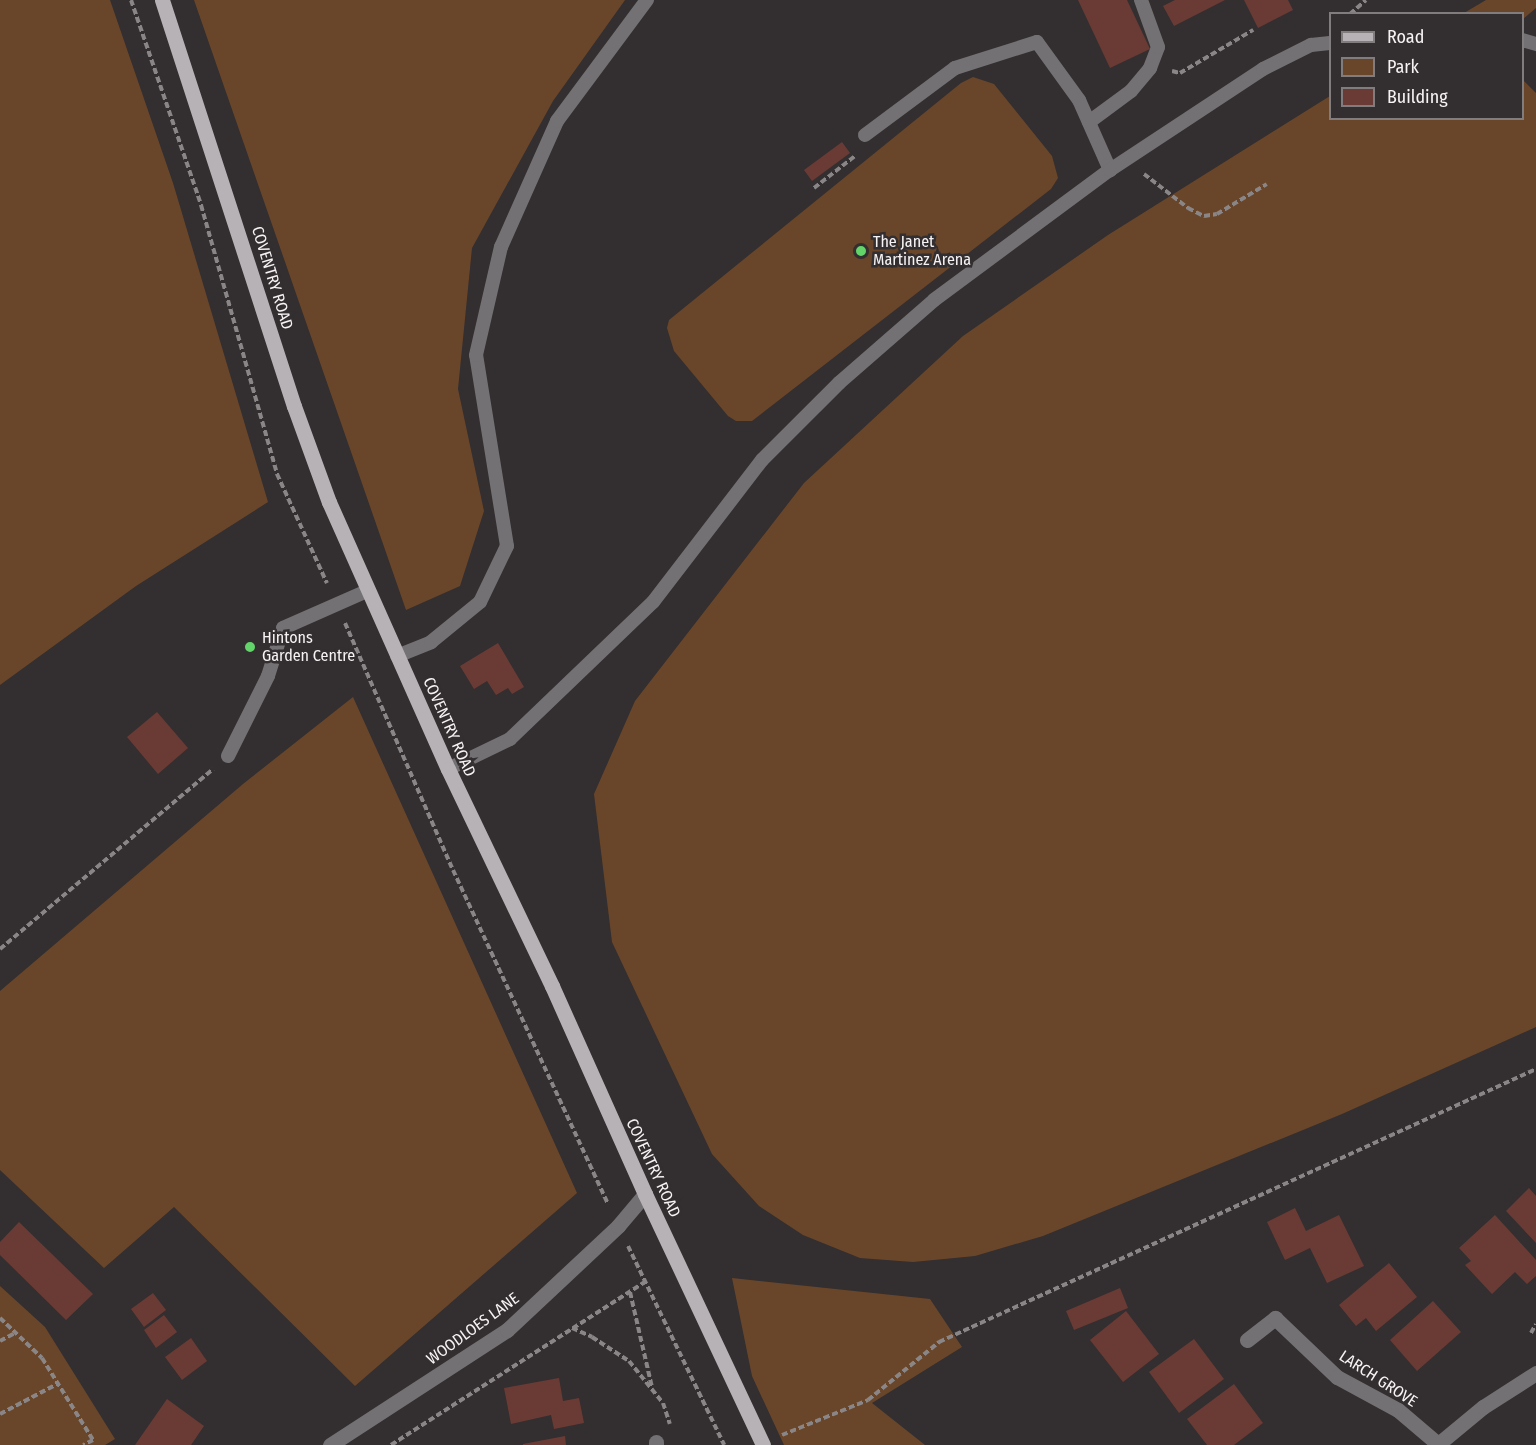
<!DOCTYPE html>
<style>
body{margin:0}
#map{position:relative;width:1536px;height:1445px;overflow:hidden;background:#332e30;font-family:"Fira Sans Condensed",sans-serif}
div>[style]{position:absolute}
[style*='--x']{left:calc(var(--x)*1px);top:calc(var(--y)*1px);width:calc(var(--w)*1px);rotate:calc(var(--a)*1deg)}
.green>*{inset:0;background:#69462a}
.building>*{inset:0;background:#6a3b34}
.path>*{height:4px;margin-top:-2px;transform-origin:0;background:repeating-linear-gradient(90deg,#8a8687 0 6px,transparent 0 9px)}
.lane>*{height:14px;margin:-7px;padding:0 7px;transform-origin:7px;border-radius:7px;background:#737173}
.street>*{height:15px;margin:-7.5px;padding:0 7.5px;transform-origin:7.5px;border-radius:7.5px;background:#737173}
.primary>*{height:15px;margin:-7.5px;padding:0 7.5px;transform-origin:7.5px;border-radius:7.5px;background:#b6b2b5}
.dots>*{width:16px;height:16px;translate:-50% -50%;box-sizing:border-box;border:3px solid #332e30;border-radius:50%}
span{translate:-50% -50%;white-space:nowrap;text-align:center;line-height:1.15;-webkit-text-stroke:5px #332e30;paint-order:stroke}
.poi-label{font-size:16px;color:#f7f3f4}
.left{translate:0 -50%;text-align:left}
.street-label{font-size:16px;color:#f7f3f4}
.legend{position:absolute;left:1329px;top:12px;width:195px;height:108px;box-sizing:border-box;background:#332e30;border:2px solid #817d7e;margin:0;padding:8px 10px;list-style:none;font-size:18px;color:#f7f3f4}
.legend li{display:flex;align-items:center;gap:12px;height:30px}
.legend b{width:30px;border:2px solid #817d7e}
</style>
<div id="map">
<div class="green">
<i style="clip-path:polygon(0 0,110px 0,173px 183px,268px 502px,136px 586px,0 685px)"></i>
<i style="clip-path:polygon(194px 0,625px 0,553px 101px,472px 248px,458px 389px,484px 511px,460px 586px,406px 610px)"></i>
<i style="clip-path:polygon(1486px 0,1536px 0,1536px 8px,1523px 19px,1522px 14px,1464px 13px)"></i>
<i style="clip-path:polygon(973px 77px,994px 84px,1052px 156px,1058px 178px,1051px 189px,752px 421px,736px 421px,728px 416px,674px 351px,667px 328px,669px 320px,961px 83px)"></i>
<i style="clip-path:polygon(1523px 80px,1536px 93px,1536px 1027px,1342px 1114px,1043px 1236px,975px 1256px,913px 1262px,860px 1258px,803px 1235px,759px 1206px,712px 1154px,612px 942px,594px 794px,635px 701px,804px 483px,963px 336px,1108px 235px,1330px 96px,1330px 118px,1522px 118px)"></i>
<i style="clip-path:polygon(353px 697px,577px 1193px,355px 1386px,174px 1207px,104px 1268px,0 1170px,0 991px,243px 784px)"></i>
<i style="clip-path:polygon(732px 1278px,930px 1299px,962px 1347px,872px 1403px,925px 1445px,784px 1445px,752px 1376px)"></i>
<i style="clip-path:polygon(0 1286px,45px 1327px,115px 1439px,105px 1445px,0 1445px)"></i>
</div>
<div class="building">
<i style="clip-path:polygon(1078px 0,1127px 0,1150px 49px,1110px 68px)"></i>
<i style="clip-path:polygon(1175px 0,1225px 0,1174px 26px,1163px 6px)"></i>
<i style="clip-path:polygon(1244px 0,1288px 0,1293px 10px,1258px 28px)"></i>
<i style="clip-path:polygon(842px 142px,850px 153px,812px 181px,804px 170px)"></i>
<i style="clip-path:polygon(498px 643px,524px 687px,512px 694px,508px 688px,496px 695px,487px 681px,474px 689px,460px 666px)"></i>
<i style="clip-path:polygon(157px 712px,188px 748px,158px 774px,127px 737px)"></i>
<i style="clip-path:polygon(1529px 1188px,1536px 1196px,1536px 1243px,1506px 1211px)"></i>
<i style="clip-path:polygon(1295px 1208px,1306px 1231px,1339px 1215px,1364px 1266px,1327px 1283px,1310px 1248px,1285px 1260px,1267px 1222px)"></i>
<i style="clip-path:polygon(1495px 1215px,1536px 1260px,1536px 1276px,1527px 1284px,1515px 1272px,1492px 1294px,1465px 1265px,1471px 1261px,1459px 1248px)"></i>
<i style="clip-path:polygon(19px 1222px,93px 1294px,66px 1320px,0 1255px,0 1242px)"></i>
<i style="clip-path:polygon(1389px 1263px,1417px 1297px,1376px 1331px,1366px 1318px,1356px 1326px,1339px 1305px)"></i>
<i style="clip-path:polygon(1120px 1288px,1128px 1308px,1074px 1330px,1066px 1311px)"></i>
<i style="clip-path:polygon(153px 1293px,166px 1310px,144px 1327px,131px 1309px)"></i>
<i style="clip-path:polygon(1433px 1301px,1461px 1332px,1417px 1371px,1390px 1340px)"></i>
<i style="clip-path:polygon(1126px 1311px,1159px 1354px,1123px 1382px,1090px 1340px)"></i>
<i style="clip-path:polygon(164px 1315px,177px 1332px,156px 1348px,144px 1330px)"></i>
<i style="clip-path:polygon(191px 1338px,207px 1361px,182px 1380px,165px 1357px)"></i>
<i style="clip-path:polygon(1194px 1339px,1224px 1379px,1179px 1413px,1149px 1372px)"></i>
<i style="clip-path:polygon(559px 1378px,563px 1401px,579px 1398px,584px 1423px,554px 1429px,551px 1415px,511px 1424px,504px 1388px)"></i>
<i style="clip-path:polygon(1234px 1384px,1263px 1423px,1234px 1445px,1207px 1445px,1187px 1419px)"></i>
<i style="clip-path:polygon(167px 1399px,204px 1426px,191px 1445px,135px 1445px)"></i>
<i style="clip-path:polygon(565px 1436px,566px 1445px,523px 1445px,523px 1444px)"></i>
</div>
<div class="path">
<i style="--x:131;--y:0;--w:217;--a:71.1"></i>
<i style="--x:201;--y:205;--w:280;--a:74.2"></i>
<i style="--x:277;--y:474;--w:120;--a:65.4"></i>
<i style="--x:1350;--y:14;--w:21;--a:-41"></i>
<i style="--x:1172;--y:71;--w:8;--a:14"></i>
<i style="--x:1180;--y:73;--w:85;--a:-30.5"></i>
<i style="--x:1144;--y:174;--w:56;--a:37.7"></i>
<i style="--x:1188;--y:208;--w:18;--a:27"></i>
<i style="--x:1204;--y:216;--w:13;--a:-9"></i>
<i style="--x:1217;--y:214;--w:58;--a:-31"></i>
<i style="--x:814;--y:188;--w:52;--a:-38"></i>
<i style="--x:345;--y:623;--w:270;--a:66.4"></i>
<i style="--x:453;--y:870;--w:368;--a:65.1"></i>
<i style="--x:0;--y:949;--w:279;--a:-40.2"></i>
<i style="--x:628;--y:1246;--w:221;--a:64.2"></i>
<i style="--x:630;--y:1292;--w:98;--a:77"></i>
<i style="--x:0;--y:1318;--w:58;--a:43.6"></i>
<i style="--x:42;--y:1358;--w:97;--a:58.1"></i>
<i style="--x:93;--y:1440;--w:11;--a:153"></i>
<i style="--x:572;--y:1328;--w:22;--a:24"></i>
<i style="--x:592;--y:1337;--w:44;--a:33"></i>
<i style="--x:629;--y:1361;--w:54;--a:51"></i>
<i style="--x:663;--y:1403;--w:22;--a:72"></i>
<i style="--x:1531;--y:1333;--w:10;--a:-61"></i>
<i style="--x:0;--y:1341;--w:17;--a:-28"></i>
<i style="--x:0;--y:1414;--w:67;--a:-27.7"></i>
<i style="--x:782;--y:1435;--w:93;--a:-22.1"></i>
<i style="--x:868;--y:1400;--w:92;--a:-39.2"></i>
<i style="--x:939;--y:1342;--w:656;--a:-24.57"></i>
<i style="--x:391;--y:1445;--w:303;--a:-32.7"></i>
</div>
<div class="lane">
<i style="--x:1522;--y:40;--w:15;--a:16"></i>
<i style="--x:1089;--y:122;--w:52;--a:-36.4"></i>
<i style="--x:1131;--y:91;--w:30;--a:-50"></i>
<i style="--x:1150;--y:68;--w:22;--a:-69"></i>
<i style="--x:1158;--y:47;--w:50;--a:-109.9"></i>
<i style="--x:865;--y:135;--w:112;--a:-36.7"></i>
<i style="--x:955;--y:68;--w:86;--a:-17.6"></i>
<i style="--x:1037;--y:42;--w:72;--a:54.1"></i>
<i style="--x:1079;--y:100;--w:77;--a:66.1"></i>
<i style="--x:397;--y:656;--w:37;--a:-22"></i>
<i style="--x:431;--y:642;--w:63;--a:-39.2"></i>
<i style="--x:480;--y:602;--w:62;--a:-64.3"></i>
<i style="--x:507;--y:546;--w:193;--a:-99.2"></i>
<i style="--x:476;--y:355;--w:111;--a:-77"></i>
<i style="--x:501;--y:247;--w:138;--a:-66"></i>
<i style="--x:557;--y:121;--w:151;--a:-53.4"></i>
<i style="--x:228;--y:756;--w:89;--a:-63.4"></i>
<i style="--x:268;--y:676;--w:50;--a:-72.6"></i>
<i style="--x:283;--y:628;--w:92;--a:-23.8"></i>
<i style="--x:448;--y:769;--w:69;--a:-25.8"></i>
<i style="--x:510;--y:739;--w:198;--a:-43.8"></i>
<i style="--x:653;--y:602;--w:179;--a:-52.5"></i>
<i style="--x:762;--y:460;--w:109;--a:-45"></i>
<i style="--x:839;--y:383;--w:126;--a:-41.1"></i>
<i style="--x:934;--y:300;--w:219;--a:-36.5"></i>
<i style="--x:1110;--y:170;--w:183;--a:-33.4"></i>
<i style="--x:1263;--y:69;--w:54;--a:-26.6"></i>
<i style="--x:1311;--y:45;--w:19;--a:-6"></i>
</div>
<div class="street">
<i style="--x:1247;--y:1340;--w:36;--a:-38"></i>
<i style="--x:1275;--y:1318;--w:86;--a:43.6"></i>
<i style="--x:1337;--y:1377;--w:69;--a:28.4"></i>
<i style="--x:1398;--y:1410;--w:52;--a:40.4"></i>
<i style="--x:656;--y:1442;--w:3;--a:90"></i>
<i style="--x:330;--y:1445;--w:211;--a:-33"></i>
<i style="--x:507;--y:1330;--w:152;--a:-43.1"></i>
<i style="--x:618;--y:1226;--w:42;--a:-49.8"></i>
<i style="--x:1437;--y:1445;--w:60;--a:-39.6"></i>
<i style="--x:1483;--y:1407;--w:63;--a:-32.7"></i>
</div>
<div class="primary">
<i style="--x:162;--y:0;--w:427;--a:72"></i>
<i style="--x:294;--y:406;--w:102;--a:70"></i>
<i style="--x:329;--y:502;--w:292;--a:66"></i>
<i style="--x:448;--y:769;--w:241;--a:64.4"></i>
<i style="--x:552;--y:986;--w:228;--a:65.9"></i>
<i style="--x:645;--y:1194;--w:277;--a:64.8"></i>
</div>
<div class="dots">
<i style="left:861px;top:251px;background:#62d469"></i>
<i style="left:250px;top:647px;background:#62d469"></i>
</div>
<div class="poi-label">
<span class="left" style="left:873px;top:251px">The Janet<br>Martinez Arena</span>
<span class="left" style="left:262px;top:647px">Hintons<br>Garden Centre</span>
</div>
<div class="street-label">
<span style="left:272px;top:278px;rotate:73deg">COVENTRY ROAD</span>
<span style="left:449px;top:727px;rotate:66deg">COVENTRY ROAD</span>
<span style="left:653px;top:1168px;rotate:65deg">COVENTRY ROAD</span>
<span style="left:473px;top:1329px;rotate:-36deg">WOODLOES LANE</span>
<span style="left:1378px;top:1379px;rotate:33deg">LARCH GROVE</span>
</div>
<ul class="legend">
<li><b style="height:8px;background:#b6b2b5"></b>Road</li>
<li><b style="height:16px;background:#69462a"></b>Park</li>
<li><b style="height:16px;background:#6a3b34"></b>Building</li>
</ul>
</div>
